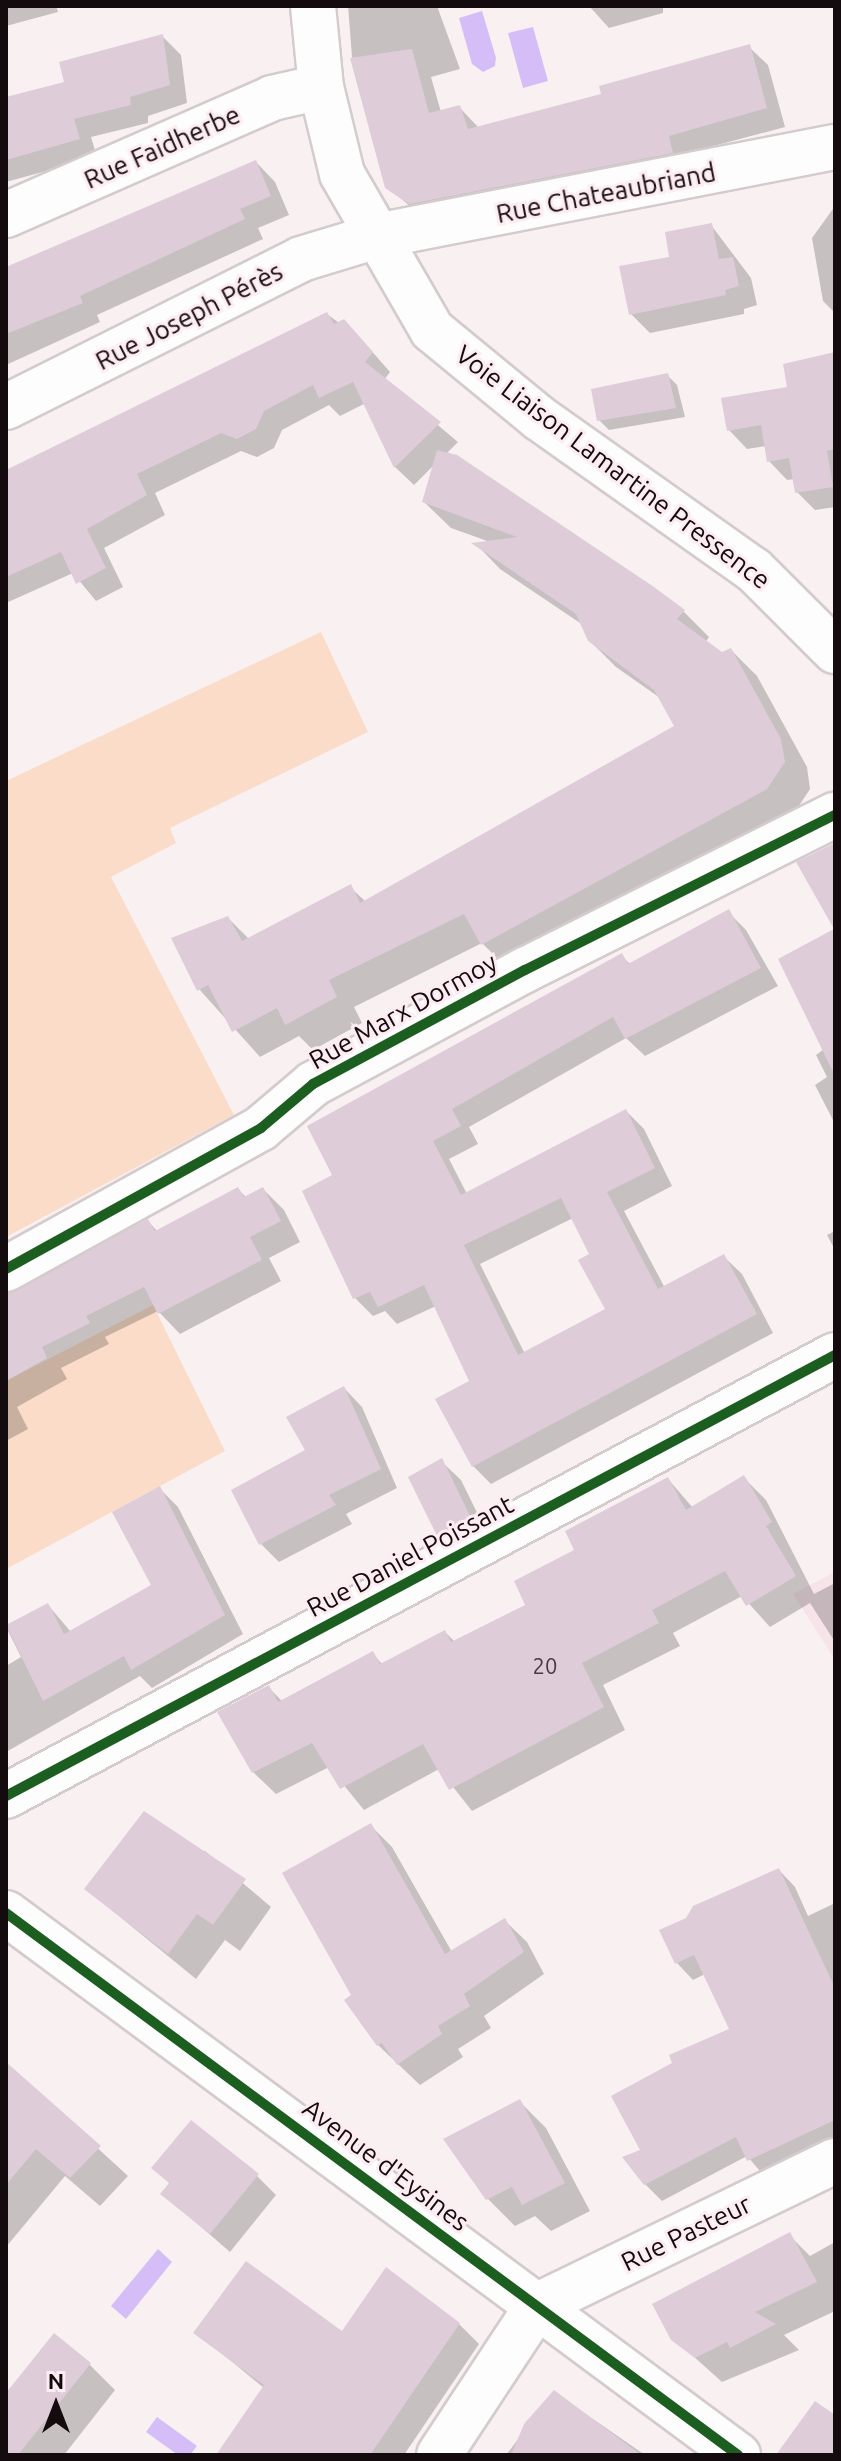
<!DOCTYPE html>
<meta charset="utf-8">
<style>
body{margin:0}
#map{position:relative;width:841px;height:2461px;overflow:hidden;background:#f9f0f2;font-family:Ubuntu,sans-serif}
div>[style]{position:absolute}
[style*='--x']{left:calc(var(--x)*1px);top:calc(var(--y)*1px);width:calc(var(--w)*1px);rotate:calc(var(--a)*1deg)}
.built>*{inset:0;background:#f7e4ea}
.green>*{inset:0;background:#fadcc8}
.water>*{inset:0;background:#d5bef8}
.shadow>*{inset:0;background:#0003}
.building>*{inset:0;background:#deccd9}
.roads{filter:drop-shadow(2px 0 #d4cbcd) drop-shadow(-2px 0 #d4cbcd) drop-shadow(0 2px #d4cbcd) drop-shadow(0 -2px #d4cbcd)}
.minor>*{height:44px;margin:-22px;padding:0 22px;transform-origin:22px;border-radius:22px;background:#fefdfd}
.tertiary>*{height:44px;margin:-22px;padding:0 22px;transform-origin:22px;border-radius:22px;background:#fefdfd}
.cycleway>*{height:10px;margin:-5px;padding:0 5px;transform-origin:5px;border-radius:5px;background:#1b5e20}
span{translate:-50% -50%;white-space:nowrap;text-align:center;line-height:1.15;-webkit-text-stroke:6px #fdecf1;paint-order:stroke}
.number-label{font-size:22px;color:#463b41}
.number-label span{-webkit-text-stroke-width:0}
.street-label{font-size:26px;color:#140b0e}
.frame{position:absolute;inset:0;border:8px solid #140b0e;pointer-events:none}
.north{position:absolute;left:16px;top:2365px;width:80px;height:80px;-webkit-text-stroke:6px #fdecf1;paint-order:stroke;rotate:0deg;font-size:22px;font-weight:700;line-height:32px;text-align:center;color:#140b0e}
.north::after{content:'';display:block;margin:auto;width:28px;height:36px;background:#140b0e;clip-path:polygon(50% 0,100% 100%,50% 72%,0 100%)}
</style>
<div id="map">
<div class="built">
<i style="clip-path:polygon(835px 1572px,835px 1660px,793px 1594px)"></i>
</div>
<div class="green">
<i style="clip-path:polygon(321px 632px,368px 732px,170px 828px,176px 843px,111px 877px,234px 1115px,6px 1237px,6px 781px)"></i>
<i style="clip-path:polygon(153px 1305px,225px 1451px,6px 1569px,6px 1381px)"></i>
</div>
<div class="water">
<i style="clip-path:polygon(482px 11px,496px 58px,495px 66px,483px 72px,472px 64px,459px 18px)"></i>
<i style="clip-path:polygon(533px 27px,548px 81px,523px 88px,508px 33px)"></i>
<i style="clip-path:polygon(158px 2249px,172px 2262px,126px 2319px,111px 2306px)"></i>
<i style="clip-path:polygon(157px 2417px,197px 2446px,190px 2455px,178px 2455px,146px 2432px)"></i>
</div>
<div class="shadow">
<i style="clip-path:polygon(6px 6px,56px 6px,58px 12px,6px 26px)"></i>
<i style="clip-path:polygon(348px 6px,437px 6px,460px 69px,431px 77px,441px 112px,460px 108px,479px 128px,604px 95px,749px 47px,768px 65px,785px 127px,429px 222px,387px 187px,352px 57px)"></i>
<i style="clip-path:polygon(589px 6px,663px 6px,663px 13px,609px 28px)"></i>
<i style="clip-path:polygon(162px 36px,181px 55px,187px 103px,148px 116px,148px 123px,91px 137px,97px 157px,6px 182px,6px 100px,67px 83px)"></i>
<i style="clip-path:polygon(256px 162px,275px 182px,289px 215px,258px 228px,263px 239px,97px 315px,100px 322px,6px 365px,6px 269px)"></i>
<i style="clip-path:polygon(835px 206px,835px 313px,823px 301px,812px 238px)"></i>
<i style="clip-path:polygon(711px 225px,751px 278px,757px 305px,744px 309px,744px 314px,650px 333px,631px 314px,672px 258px)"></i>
<i style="clip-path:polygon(327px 314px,362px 340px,390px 372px,384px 380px,458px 442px,446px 454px,683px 611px,709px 637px,705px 643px,722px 655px,731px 650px,757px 676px,807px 767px,810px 789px,793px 815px,509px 970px,482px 943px,354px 1007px,362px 1023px,313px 1050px,299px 1036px,260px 1057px,199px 989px,228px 918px,249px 939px,350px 887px,366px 902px,677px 727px,663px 700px,616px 667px,589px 640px,583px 625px,500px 569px,476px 544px,490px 542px,451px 528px,424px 502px,435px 464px,414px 485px,395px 467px,366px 403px,340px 416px,329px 405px,282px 430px,274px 448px,257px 457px,241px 451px,155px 493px,165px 515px,104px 548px,123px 587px,96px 601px,73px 573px,6px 603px,6px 472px)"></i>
<i style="clip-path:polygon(667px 375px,677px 385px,685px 417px,609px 430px,599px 420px)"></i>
<i style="clip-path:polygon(835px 375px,835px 507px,815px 510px,797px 492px,795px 479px,787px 480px,769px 461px,766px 446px,747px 449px,729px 430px,790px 388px)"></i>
<i style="clip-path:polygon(evenodd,728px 912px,746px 930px,778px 986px,645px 1056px,626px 1038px,469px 1127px,478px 1144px,449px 1159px,467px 1194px,626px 1111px,644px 1129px,672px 1186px,624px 1211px,665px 1288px,723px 1256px,742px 1274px,773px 1333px,491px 1484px,473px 1466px,471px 1382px,436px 1306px,397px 1324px,385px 1311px,373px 1316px,355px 1298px,335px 1176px,622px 956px,631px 965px,728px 912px,573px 1218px,592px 1255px,608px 1310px,525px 1354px,480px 1264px,573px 1218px)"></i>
<i style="clip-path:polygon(835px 931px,835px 1124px,815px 1085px,827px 1077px,816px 1055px,824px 1049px)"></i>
<i style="clip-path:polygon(238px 1189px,247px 1198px,263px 1189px,284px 1210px,300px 1242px,269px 1258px,281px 1281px,180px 1334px,158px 1311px,105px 1337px,109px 1344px,61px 1368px,67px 1379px,17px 1407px,28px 1429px,6px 1441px,6px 1295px,148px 1221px,158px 1232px)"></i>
<i style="clip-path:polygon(835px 1231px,835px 1250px,827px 1235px)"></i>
<i style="clip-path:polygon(344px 1388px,362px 1407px,397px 1488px,346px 1514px,352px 1524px,279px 1562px,261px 1544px)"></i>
<i style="clip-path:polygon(441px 1461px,461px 1480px,490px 1539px,458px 1556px,439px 1537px)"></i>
<i style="clip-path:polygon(744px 1478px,766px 1500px,814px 1594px,835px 1583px,835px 1642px,810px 1603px,770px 1627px,742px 1596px,673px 1633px,680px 1646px,603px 1685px,625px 1730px,472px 1811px,439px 1769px,364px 1810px,329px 1767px,276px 1794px,253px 1772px,268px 1687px,283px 1702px,372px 1653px,383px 1665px,445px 1632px,455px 1642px,528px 1606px,577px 1551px,668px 1479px,693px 1508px)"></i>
<i style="clip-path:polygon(159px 1488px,178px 1507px,243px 1634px,152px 1688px,140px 1676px,6px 1752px,6px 1666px,21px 1657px,6px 1627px,48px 1605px,71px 1632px,154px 1586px)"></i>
<i style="clip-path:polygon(370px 1825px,392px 1847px,452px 1952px,505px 1921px,527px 1942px,544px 1974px,484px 2016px,491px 2028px,458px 2049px,463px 2057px,420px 2085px,378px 2045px,347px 2000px,354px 1995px)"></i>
<i style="clip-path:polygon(205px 1851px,271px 1907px,240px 1951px,225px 1940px,196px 1979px,86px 1889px)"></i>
<i style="clip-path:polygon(779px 1870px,795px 1887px,808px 1916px,835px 1903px,835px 2075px,816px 2084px,835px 2121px,835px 2144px,765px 2177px,747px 2156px,662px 2201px,645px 2184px,642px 2151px,732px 2030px,705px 1974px,693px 1980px,677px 1963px)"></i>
<i style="clip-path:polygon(6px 2064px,128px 2176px,100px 2206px,65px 2176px,6px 2247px)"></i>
<i style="clip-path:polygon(519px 2101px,546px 2128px,590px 2211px,551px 2231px,535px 2216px,515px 2226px,488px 2199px,446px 2140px)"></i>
<i style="clip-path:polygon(257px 2176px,276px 2195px,230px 2252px,163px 2194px,170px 2184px)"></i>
<i style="clip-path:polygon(789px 2235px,810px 2256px,835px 2242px,835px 2311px,784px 2335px,799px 2350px,722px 2382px,673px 2338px)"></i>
<i style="clip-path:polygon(459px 2324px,479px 2344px,404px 2455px,228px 2455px,264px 2388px,196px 2332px,342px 2333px)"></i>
<i style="clip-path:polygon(89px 2364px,115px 2390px,64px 2455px,6px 2455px,6px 2397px)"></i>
<i style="clip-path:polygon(554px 2392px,645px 2455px,506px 2455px)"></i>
</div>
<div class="building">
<i style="clip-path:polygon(163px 34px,170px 85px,130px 97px,131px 105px,74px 119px,80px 139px,6px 160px,6px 97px,64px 82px,59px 62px)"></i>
<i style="clip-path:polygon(750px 44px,767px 108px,669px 136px,673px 153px,409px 204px,385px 188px,350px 58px,412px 49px,429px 113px,460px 105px,468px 129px,601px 94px,599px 86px)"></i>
<i style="clip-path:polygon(256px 160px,271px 196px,240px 209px,245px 219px,80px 296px,83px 303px,6px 334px,6px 267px)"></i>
<i style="clip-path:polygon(712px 223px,719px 259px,733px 257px,739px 286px,725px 290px,726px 295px,629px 315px,619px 266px,669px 257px,665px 232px)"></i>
<i style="clip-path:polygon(327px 312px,334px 324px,344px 319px,373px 352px,365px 362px,441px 422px,394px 468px,353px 382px,319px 398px,313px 385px,264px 411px,256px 429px,237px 439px,221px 433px,137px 474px,147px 495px,87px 529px,106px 568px,76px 584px,61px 552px,6px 577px,6px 470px)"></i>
<i style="clip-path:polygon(835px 352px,835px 449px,827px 451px,833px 487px,795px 493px,789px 458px,767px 462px,761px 425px,727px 431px,721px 398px,787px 387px,783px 364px)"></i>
<i style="clip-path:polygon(668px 373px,676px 408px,597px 421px,591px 389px)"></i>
<i style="clip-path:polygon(437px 450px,457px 455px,654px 587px,685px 610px,677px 619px,722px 652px,731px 648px,781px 739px,785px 762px,767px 789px,481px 945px,464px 914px,329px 980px,337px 997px,285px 1025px,277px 1008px,232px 1032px,208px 985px,197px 991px,171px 938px,228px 916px,242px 941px,351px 884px,360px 903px,674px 726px,654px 690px,588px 641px,576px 614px,471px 543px,517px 537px,422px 502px)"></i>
<i style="clip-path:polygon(835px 843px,835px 1076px,778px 959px,834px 929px,796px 862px)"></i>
<i style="clip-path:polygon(evenodd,729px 909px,761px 968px,625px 1039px,613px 1017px,452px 1109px,461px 1126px,433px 1141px,461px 1195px,626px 1109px,655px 1168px,607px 1192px,658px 1289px,724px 1254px,757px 1314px,472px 1467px,435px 1399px,469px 1381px,424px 1285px,378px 1307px,370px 1292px,353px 1299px,302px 1191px,332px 1175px,307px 1126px,622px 953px,628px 964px,729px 909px,561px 1198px,589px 1254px,578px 1260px,605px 1309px,518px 1355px,464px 1245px,561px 1198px)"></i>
<i style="clip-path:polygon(238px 1187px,244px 1197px,263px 1187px,281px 1221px,250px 1237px,262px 1260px,158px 1314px,144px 1287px,86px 1316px,90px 1323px,42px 1347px,47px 1358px,6px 1381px,6px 1294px,148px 1219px,155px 1231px)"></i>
<i style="clip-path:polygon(344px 1386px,381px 1469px,329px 1495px,336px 1505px,259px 1545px,231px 1490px,305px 1450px,286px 1417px)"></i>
<i style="clip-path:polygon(442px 1458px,472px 1520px,438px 1538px,408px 1477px)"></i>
<i style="clip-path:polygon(744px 1475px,772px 1522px,766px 1526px,796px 1576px,746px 1606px,725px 1571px,652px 1610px,659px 1623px,582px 1663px,604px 1707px,449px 1790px,423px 1744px,340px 1789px,312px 1743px,252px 1773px,217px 1712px,269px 1685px,278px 1702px,373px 1651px,380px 1664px,445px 1630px,451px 1642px,525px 1605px,514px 1581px,574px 1550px,565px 1531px,668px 1477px,686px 1510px)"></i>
<i style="clip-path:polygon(160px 1486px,225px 1615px,131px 1670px,124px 1656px,43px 1701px,6px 1625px,48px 1603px,64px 1634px,151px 1585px,112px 1512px)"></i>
<i style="clip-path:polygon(144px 1811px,246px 1879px,213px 1925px,197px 1914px,168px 1954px,84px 1889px)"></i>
<i style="clip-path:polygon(371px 1823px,445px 1954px,505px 1918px,524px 1952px,464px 1994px,470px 2006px,438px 2026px,442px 2034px,397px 2065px,382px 2043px,377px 2046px,344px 2000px,351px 1995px,282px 1873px)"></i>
<i style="clip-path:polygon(779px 1868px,835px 1988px,835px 2120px,747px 2161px,736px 2137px,644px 2185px,622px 2157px,640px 2150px,611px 2096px,672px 2063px,669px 2055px,729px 2029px,694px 1955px,675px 1964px,659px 1930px,686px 1918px,693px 1906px)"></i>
<i style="clip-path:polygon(6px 2062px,101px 2146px,70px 2178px,36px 2149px,6px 2185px)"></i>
<i style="clip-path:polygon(520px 2099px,565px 2183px,522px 2205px,512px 2187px,486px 2200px,443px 2139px)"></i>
<i style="clip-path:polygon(191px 2120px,259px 2174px,210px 2234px,160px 2194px,169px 2183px,151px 2168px)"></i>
<i style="clip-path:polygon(790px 2232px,817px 2282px,755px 2312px,776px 2324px,730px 2348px,727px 2342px,695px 2358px,671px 2340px,652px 2304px)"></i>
<i style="clip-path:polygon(246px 2261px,342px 2331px,386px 2267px,460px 2323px,370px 2455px,216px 2455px,264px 2385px,193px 2333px)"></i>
<i style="clip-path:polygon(54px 2333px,91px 2363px,18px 2455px,6px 2455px,6px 2393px)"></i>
<i style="clip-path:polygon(554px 2390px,641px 2455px,511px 2455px,524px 2424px)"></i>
<i style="clip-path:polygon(815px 2401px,835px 2415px,835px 2455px,776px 2455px)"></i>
</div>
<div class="roads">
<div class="minor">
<i style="--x:313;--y:6;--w:81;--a:84.4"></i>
<i style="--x:321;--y:87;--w:89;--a:76.4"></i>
<i style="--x:342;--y:174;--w:180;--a:60"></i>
<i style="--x:432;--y:330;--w:139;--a:39.4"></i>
<i style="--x:539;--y:418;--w:263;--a:35.3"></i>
<i style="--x:754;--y:570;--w:115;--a:45"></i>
<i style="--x:6;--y:215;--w:291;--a:-23.7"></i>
<i style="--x:272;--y:98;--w:50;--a:-12.7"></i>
<i style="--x:6;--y:407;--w:330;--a:-26.6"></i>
<i style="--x:301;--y:259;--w:79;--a:-16.8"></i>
<i style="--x:377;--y:236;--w:467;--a:-11"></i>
<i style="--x:6;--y:1269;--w:291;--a:-28.9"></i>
<i style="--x:261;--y:1128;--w:68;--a:-40.2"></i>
<i style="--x:313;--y:1084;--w:241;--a:-28.3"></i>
<i style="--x:525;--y:970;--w:347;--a:-26.6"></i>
<i style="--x:6;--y:1796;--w:939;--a:-28.01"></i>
<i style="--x:439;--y:2455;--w:180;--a:-56.6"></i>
<i style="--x:538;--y:2305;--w:330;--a:-25.9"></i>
</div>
<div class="tertiary">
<i style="--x:6;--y:1913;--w:911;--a:36.52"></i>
</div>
</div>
<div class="cycleway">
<i style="--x:6;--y:1269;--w:291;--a:-28.9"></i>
<i style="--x:261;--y:1128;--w:68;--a:-40.2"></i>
<i style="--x:313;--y:1084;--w:241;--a:-28.3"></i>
<i style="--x:525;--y:970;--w:347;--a:-26.6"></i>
<i style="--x:6;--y:1796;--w:939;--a:-28.01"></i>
<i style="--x:6;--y:1913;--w:911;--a:36.52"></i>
</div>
<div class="number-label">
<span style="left:545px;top:1666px">20</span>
</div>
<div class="street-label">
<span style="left:162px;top:147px;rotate:-24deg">Rue Faidherbe</span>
<span style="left:606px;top:193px;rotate:-11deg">Rue Chateaubriand</span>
<span style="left:189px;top:316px;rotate:-27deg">Rue Joseph Pérès</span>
<span style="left:613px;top:467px;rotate:37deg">Voie Liaison Lamartine Pressence</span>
<span style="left:403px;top:1011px;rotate:-29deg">Rue Marx Dormoy</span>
<span style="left:410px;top:1556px;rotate:-28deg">Rue Daniel Poissant</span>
<span style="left:386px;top:2165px;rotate:37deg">Avenue d'Eysines</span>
<span style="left:686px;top:2233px;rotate:-26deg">Rue Pasteur</span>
</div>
<div class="frame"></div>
<div class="north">N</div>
</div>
